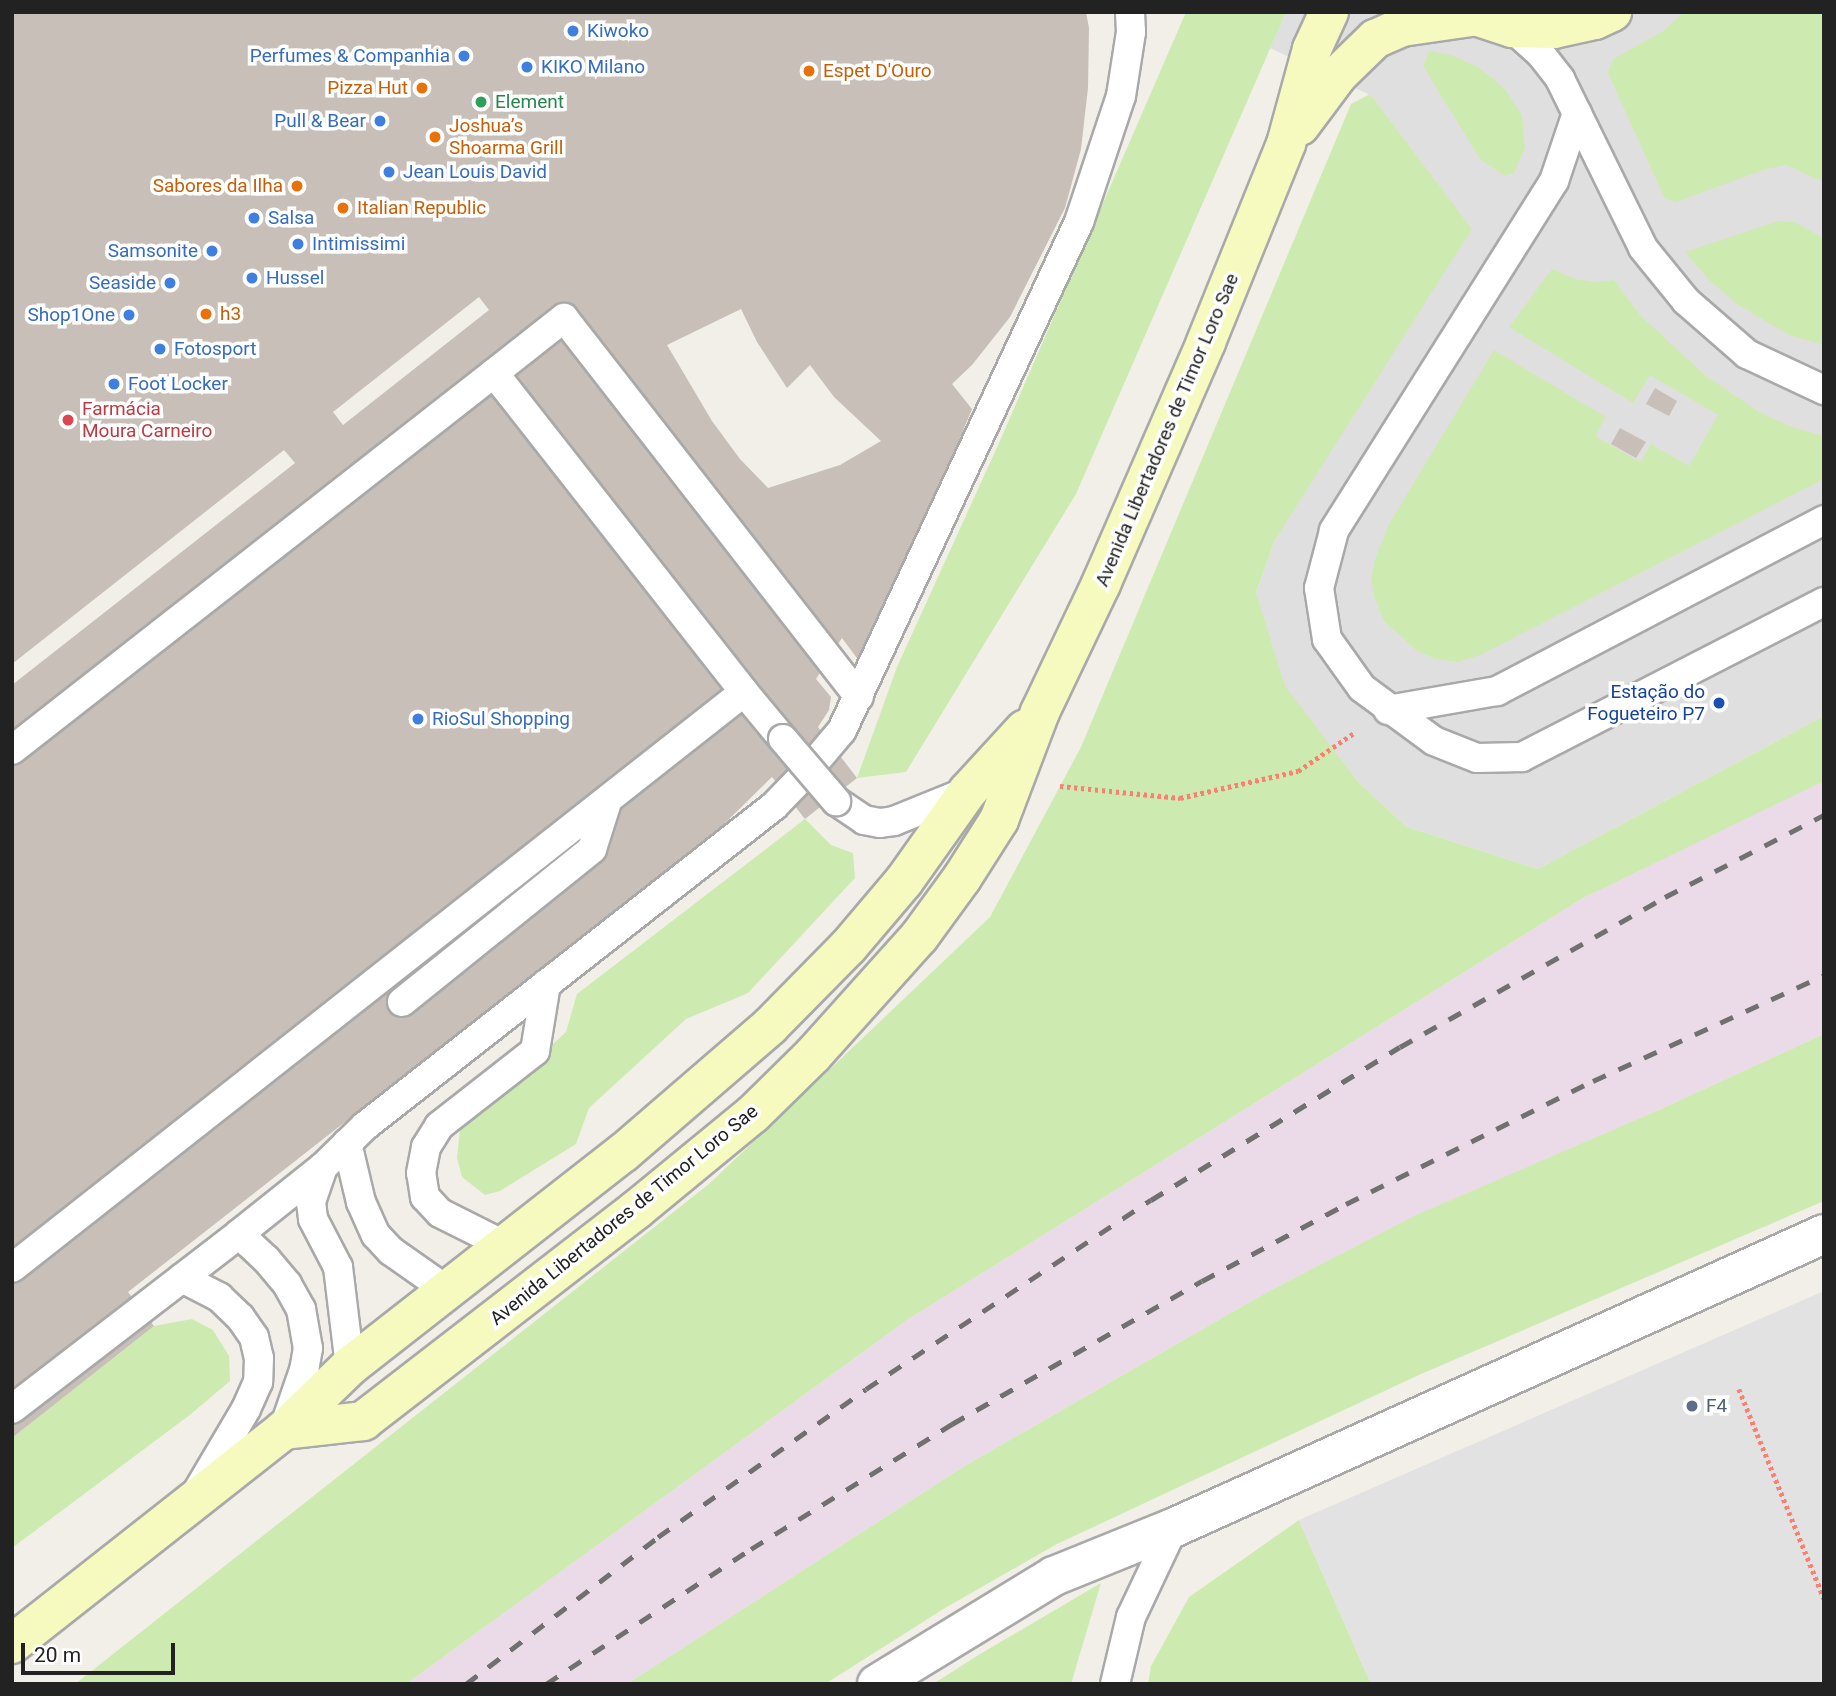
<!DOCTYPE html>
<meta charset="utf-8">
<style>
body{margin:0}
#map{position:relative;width:1836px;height:1696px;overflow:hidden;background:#f2efe9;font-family:Roboto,sans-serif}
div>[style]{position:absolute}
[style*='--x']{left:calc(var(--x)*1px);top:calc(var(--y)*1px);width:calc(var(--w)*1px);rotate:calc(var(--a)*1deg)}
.residential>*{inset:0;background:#e0dfdf}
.industrial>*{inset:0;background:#ebdbe8}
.grass>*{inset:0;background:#cdebb0}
.parking>*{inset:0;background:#e2e2e2}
.building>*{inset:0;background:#c7bfb8}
.path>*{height:4.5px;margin-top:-2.25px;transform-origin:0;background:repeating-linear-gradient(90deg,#fa8072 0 3.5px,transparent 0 7px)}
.roads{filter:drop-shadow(2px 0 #a9a9a9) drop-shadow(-2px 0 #a9a9a9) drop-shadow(0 2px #a9a9a9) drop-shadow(0 -2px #a9a9a9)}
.service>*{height:28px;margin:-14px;padding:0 14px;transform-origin:14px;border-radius:14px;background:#fff}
.minor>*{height:38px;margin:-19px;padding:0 19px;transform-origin:19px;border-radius:19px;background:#fff}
.secondary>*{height:38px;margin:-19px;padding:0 19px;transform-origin:19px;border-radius:19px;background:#f7fabf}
.rail>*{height:5px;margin-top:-2.5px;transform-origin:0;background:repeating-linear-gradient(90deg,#707070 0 14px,transparent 0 28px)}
.bridges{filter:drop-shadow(2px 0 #a9a9a9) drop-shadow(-2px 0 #a9a9a9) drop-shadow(0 2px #a9a9a9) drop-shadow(0 -2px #a9a9a9)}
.service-bridge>*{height:28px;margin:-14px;padding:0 14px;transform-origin:14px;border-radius:14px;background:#fff}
.dots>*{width:19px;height:19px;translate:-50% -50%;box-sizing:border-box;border:4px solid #fff;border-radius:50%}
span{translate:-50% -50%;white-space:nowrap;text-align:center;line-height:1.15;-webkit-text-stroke:7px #fff;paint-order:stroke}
.shop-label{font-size:19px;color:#366cbe}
.left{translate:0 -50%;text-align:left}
.right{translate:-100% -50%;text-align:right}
.food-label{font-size:19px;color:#c56008}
.leisure-label{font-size:19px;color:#27864d}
.health-label{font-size:19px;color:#be3a42}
.street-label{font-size:19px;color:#222}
.transit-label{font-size:19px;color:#164399}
.service-label{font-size:19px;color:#4e5e75}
.frame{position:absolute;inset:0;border:14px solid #222;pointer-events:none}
.scale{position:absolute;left:21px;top:1643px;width:154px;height:32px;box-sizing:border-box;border:4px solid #222;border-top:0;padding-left:9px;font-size:21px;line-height:24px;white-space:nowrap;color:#222;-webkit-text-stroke:5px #fff;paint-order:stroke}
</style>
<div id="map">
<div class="residential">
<i style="clip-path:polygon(1286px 12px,1824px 12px,1824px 716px,1538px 869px,1407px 827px,1359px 783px,1284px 686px,1256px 592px,1275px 540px,1370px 95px,1270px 48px)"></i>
</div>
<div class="industrial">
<i style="clip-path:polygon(1824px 773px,1824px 1034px,1661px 1109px,1417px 1215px,1262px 1295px,963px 1467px,627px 1684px,406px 1684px,907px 1320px,1583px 898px)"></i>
</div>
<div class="grass">
<i style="clip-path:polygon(1186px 12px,1286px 12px,1076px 494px,906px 772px,857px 778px,897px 667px,999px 443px)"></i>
<i style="clip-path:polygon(1684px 12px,1824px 12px,1824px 182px,1786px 165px,1766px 169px,1676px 202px,1665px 199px,1608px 73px,1613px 59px,1663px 31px)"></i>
<i style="clip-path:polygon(1429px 51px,1451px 55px,1480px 68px,1505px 89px,1522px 115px,1525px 148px,1514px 173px,1505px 176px,1480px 159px,1423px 66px)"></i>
<i style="clip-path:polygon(1370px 94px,1472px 229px,1275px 540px,1256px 592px,1285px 686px,1359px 783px,1407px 827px,1538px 869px,1824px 716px,1824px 781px,1583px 898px,907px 1320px,406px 1684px,75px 1684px,709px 1184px,990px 917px,1081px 747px,1351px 104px)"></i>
<i style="clip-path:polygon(1778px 221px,1794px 222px,1824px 238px,1824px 345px,1789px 335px,1737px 304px,1708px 279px,1685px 252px)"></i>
<i style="clip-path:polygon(1552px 269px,1575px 279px,1595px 282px,1614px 280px,1641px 316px,1706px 376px,1761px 413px,1792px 427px,1824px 436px,1824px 479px,1480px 655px,1457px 662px,1435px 659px,1416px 650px,1384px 621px,1375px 599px,1371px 579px,1375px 559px,1389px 524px,1494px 350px,1606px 417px,1595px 436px,1640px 462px,1651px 444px,1689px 466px,1718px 415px,1650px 375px,1633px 403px,1509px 327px)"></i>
<i style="clip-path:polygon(805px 819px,831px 845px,853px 853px,855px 878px,748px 993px,686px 1019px,589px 1108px,576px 1144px,500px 1191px,485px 1195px,462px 1177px,457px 1158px,460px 1129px,566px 1032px,577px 994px)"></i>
<i style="clip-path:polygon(1824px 1034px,1824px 1201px,1421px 1374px,1057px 1544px,945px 1608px,825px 1684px,627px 1684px,963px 1467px,1262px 1295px,1416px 1215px,1661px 1109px)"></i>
<i style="clip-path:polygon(192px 1319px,213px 1330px,229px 1356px,230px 1381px,191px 1414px,12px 1548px,12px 1438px,154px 1326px)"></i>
<i style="clip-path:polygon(1299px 1520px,1371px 1684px,1148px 1684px,1151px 1666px,1189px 1597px)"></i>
<i style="clip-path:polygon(1101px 1583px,1071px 1684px,933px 1684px,980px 1654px)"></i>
</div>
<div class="parking">
<i style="clip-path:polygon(1824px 1291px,1824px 1684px,1371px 1684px,1299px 1520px)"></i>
</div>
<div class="building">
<i style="clip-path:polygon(evenodd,12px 12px,1086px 12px,1089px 28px,1088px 88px,1081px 149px,1065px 208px,1010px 317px,972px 365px,952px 384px,972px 409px,909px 562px,862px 665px,842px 638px,816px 679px,831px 697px,829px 710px,818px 727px,857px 778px,805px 819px,772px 777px,719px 829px,128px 1292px,154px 1326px,12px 1438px,12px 685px,295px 463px,284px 450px,12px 664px,12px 12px,479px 297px,489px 310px,343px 425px,333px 412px,479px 297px,12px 12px,741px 309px,757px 342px,787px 388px,810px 365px,834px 397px,881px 441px,840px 465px,768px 488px,740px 459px,712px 421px,667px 345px,741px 309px)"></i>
<i style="clip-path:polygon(1655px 388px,1677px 401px,1669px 416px,1646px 404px)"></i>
<i style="clip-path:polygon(1620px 428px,1646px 442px,1636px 458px,1611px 444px)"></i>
</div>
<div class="path">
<i style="--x:1060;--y:786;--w:121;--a:5.7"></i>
<i style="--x:1180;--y:798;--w:121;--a:-12.9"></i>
<i style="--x:1298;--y:771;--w:68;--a:-34.2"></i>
<i style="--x:1739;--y:1389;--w:226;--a:67.9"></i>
</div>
<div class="roads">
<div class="service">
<i style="--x:1512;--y:28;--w:38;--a:42"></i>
<i style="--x:1540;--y:53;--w:33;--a:52"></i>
<i style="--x:1560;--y:79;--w:188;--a:63.8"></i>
<i style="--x:1643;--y:248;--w:68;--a:50.9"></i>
<i style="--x:1686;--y:301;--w:81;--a:41"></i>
<i style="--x:1747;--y:354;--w:85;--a:25.1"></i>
<i style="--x:1577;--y:113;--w:72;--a:108.7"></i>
<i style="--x:1554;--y:181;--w:413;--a:122.2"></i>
<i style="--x:1334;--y:531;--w:59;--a:104.7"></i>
<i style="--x:1319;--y:588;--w:52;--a:81.1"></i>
<i style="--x:1327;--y:639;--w:60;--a:54.5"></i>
<i style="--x:1362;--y:688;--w:89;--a:36.4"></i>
<i style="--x:1434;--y:741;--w:46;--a:21.6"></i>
<i style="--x:1477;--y:758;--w:45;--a:-1.3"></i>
<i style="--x:1522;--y:757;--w:339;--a:-27.2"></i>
<i style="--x:494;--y:373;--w:89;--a:-38.2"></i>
<i style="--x:564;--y:318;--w:480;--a:52.1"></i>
<i style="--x:744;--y:692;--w:61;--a:50.3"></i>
<i style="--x:1388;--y:710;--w:111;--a:-9.9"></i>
<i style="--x:1497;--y:691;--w:369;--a:-27.6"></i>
<i style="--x:12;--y:750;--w:612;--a:-38.03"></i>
<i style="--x:494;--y:373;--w:405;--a:51.9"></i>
<i style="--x:744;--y:692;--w:931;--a:141.8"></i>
<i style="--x:836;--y:801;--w:34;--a:34"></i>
<i style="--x:864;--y:820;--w:16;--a:11"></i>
<i style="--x:880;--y:823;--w:14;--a:-8"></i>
<i style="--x:894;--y:821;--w:80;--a:-22.1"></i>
<i style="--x:402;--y:1002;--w:244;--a:-38.8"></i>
<i style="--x:592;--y:849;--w:52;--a:-72.3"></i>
<i style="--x:347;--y:1143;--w:61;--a:76.7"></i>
<i style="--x:361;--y:1202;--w:36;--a:66"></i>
<i style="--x:376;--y:1235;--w:22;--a:47"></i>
<i style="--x:391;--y:1251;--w:70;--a:35.1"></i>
<i style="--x:323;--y:1167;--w:37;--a:109"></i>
<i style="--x:311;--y:1202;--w:17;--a:83"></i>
<i style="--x:313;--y:1219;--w:54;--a:62.5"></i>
<i style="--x:338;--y:1267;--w:100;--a:83.1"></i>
<i style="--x:239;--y:1234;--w:37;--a:43"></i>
<i style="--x:266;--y:1259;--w:33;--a:50"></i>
<i style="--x:287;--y:1284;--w:29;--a:61"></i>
<i style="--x:301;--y:1309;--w:40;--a:80"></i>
<i style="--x:308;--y:1348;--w:22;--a:100"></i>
<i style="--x:304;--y:1370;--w:61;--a:109"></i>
<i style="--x:506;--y:1246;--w:74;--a:-153.4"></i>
<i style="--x:440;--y:1213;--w:22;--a:-133"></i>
<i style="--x:425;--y:1197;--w:24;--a:-99"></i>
<i style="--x:421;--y:1173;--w:26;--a:-79"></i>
<i style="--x:426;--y:1147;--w:25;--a:-58"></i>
<i style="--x:439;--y:1126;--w:122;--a:-38"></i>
<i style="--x:535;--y:1051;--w:68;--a:-80.7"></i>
<i style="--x:182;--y:1278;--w:42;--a:27.2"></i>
<i style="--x:219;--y:1297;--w:29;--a:44"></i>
<i style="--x:240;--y:1317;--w:24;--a:55"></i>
<i style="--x:254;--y:1337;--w:22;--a:77"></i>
<i style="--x:259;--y:1358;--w:24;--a:92"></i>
<i style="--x:258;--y:1382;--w:30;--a:114"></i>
<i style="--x:246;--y:1409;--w:96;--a:120.6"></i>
<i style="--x:12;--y:1409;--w:287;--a:-37.6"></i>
<i style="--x:239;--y:1234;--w:107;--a:-38.6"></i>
<i style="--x:323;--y:1167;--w:59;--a:-44.3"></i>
<i style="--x:365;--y:1126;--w:519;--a:-38.04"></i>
<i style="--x:774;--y:806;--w:45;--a:-45.9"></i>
<i style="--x:805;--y:774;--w:57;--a:-49.9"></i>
<i style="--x:842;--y:730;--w:561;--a:-64.99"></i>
<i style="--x:1079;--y:222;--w:133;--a:-71.6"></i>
<i style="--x:1121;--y:96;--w:65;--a:-81.1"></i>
<i style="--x:1131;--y:32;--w:20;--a:-93"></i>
<i style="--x:1115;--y:1684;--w:69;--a:-76.6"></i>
<i style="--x:1131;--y:1617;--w:98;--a:-64.7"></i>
</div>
<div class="minor">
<i style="--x:877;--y:1684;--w:207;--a:-31.4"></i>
<i style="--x:1054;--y:1576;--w:128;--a:-22"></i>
<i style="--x:1173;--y:1528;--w:714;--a:-24.3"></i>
</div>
<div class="secondary">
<i style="--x:1463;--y:12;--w:52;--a:18.1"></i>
<i style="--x:1512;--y:28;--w:42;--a:1.4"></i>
<i style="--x:1554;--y:29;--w:42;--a:-12.4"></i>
<i style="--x:1595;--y:20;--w:19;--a:-25"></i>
<i style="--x:1300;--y:126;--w:64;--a:-53.3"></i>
<i style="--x:1338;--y:75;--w:52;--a:-44.2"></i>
<i style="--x:1375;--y:39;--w:30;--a:-24"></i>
<i style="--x:1402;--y:27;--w:70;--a:-8.2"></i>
<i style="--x:284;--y:1430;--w:80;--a:-6.5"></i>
<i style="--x:363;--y:1421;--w:345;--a:-37.7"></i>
<i style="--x:636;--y:1210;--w:151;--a:-39.4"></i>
<i style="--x:753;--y:1114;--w:84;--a:-44.5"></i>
<i style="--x:813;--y:1055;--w:159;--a:-48.1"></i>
<i style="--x:919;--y:937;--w:73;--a:-53.9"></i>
<i style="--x:962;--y:878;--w:69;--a:-57.5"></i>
<i style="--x:999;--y:820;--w:116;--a:-69.2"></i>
<i style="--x:1040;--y:712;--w:142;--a:-64.5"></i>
<i style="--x:1101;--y:584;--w:264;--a:-66.5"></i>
<i style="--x:1206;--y:342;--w:214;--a:-68"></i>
<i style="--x:1286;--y:144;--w:98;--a:-74.7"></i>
<i style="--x:1312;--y:49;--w:41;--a:-65.3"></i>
<i style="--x:12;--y:1644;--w:346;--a:-38.2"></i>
<i style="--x:284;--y:1430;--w:92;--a:-44.1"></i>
<i style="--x:350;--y:1366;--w:346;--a:-38"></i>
<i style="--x:623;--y:1153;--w:194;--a:-40.8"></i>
<i style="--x:770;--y:1026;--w:111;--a:-45.4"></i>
<i style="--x:848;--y:947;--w:87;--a:-49.7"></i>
<i style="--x:904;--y:881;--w:110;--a:-54.6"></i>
<i style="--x:968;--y:791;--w:84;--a:-47.4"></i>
</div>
</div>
<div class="rail">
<i style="--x:466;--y:1684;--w:242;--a:-37.4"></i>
<i style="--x:658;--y:1537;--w:255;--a:-35.4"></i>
<i style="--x:866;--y:1389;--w:342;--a:-33.6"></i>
<i style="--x:1151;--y:1200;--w:292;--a:-31.6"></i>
<i style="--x:1400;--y:1047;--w:305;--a:-29.5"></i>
<i style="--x:1665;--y:897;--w:179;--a:-27.3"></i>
<i style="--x:546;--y:1684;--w:245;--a:-33.4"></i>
<i style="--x:751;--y:1549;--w:237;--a:-31.9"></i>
<i style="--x:952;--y:1424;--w:288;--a:-29.8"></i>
<i style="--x:1202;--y:1281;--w:163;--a:-28.1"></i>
<i style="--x:1346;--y:1204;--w:276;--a:-26.5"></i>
<i style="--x:1593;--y:1081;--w:254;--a:-24.6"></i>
</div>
<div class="bridges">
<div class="service-bridge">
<i style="--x:783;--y:739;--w:82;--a:49.5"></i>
</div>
</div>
<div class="dots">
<i style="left:573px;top:31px;background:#3f7fe0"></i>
<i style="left:464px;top:56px;background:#3f7fe0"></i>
<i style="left:527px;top:67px;background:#3f7fe0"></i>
<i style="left:809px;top:71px;background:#e8710a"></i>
<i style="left:422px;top:88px;background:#e8710a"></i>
<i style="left:481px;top:102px;background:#2e9e5b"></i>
<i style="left:380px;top:121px;background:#3f7fe0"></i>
<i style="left:435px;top:137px;background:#e8710a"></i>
<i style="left:389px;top:172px;background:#3f7fe0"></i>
<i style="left:297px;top:186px;background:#e8710a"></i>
<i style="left:343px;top:208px;background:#e8710a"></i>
<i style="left:254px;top:218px;background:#3f7fe0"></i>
<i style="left:298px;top:244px;background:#3f7fe0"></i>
<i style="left:212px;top:251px;background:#3f7fe0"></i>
<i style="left:252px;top:278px;background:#3f7fe0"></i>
<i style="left:170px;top:283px;background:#3f7fe0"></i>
<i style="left:206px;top:314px;background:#e8710a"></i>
<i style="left:129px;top:315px;background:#3f7fe0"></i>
<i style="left:160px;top:349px;background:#3f7fe0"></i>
<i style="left:114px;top:384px;background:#3f7fe0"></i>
<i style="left:68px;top:420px;background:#e0444e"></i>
<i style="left:1719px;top:703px;background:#1a4fb4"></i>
<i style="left:418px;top:719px;background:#3f7fe0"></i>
<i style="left:1692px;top:1406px;background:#5c6f8a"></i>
</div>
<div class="shop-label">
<span class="left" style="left:587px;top:31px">Kiwoko</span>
<span class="right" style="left:450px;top:56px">Perfumes &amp; Companhia</span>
<span class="left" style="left:541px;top:67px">KIKO Milano</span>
<span class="right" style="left:366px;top:121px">Pull &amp; Bear</span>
<span class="left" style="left:403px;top:172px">Jean Louis David</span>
<span class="left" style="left:268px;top:218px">Salsa</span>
<span class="left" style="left:312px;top:244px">Intimissimi</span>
<span class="right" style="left:198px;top:251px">Samsonite</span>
<span class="left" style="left:266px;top:278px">Hussel</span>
<span class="right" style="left:156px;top:283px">Seaside</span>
<span class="right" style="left:115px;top:315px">Shop1One</span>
<span class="left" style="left:174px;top:349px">Fotosport</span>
<span class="left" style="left:128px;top:384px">Foot Locker</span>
<span class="left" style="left:432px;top:719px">RioSul Shopping</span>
</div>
<div class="food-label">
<span class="left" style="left:823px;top:71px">Espet D'Ouro</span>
<span class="right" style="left:408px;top:88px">Pizza Hut</span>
<span class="left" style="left:449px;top:137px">Joshua’s<br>Shoarma Grill</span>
<span class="right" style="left:283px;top:186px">Sabores da Ilha</span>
<span class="left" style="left:357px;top:208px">Italian Republic</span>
<span class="left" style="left:220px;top:314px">h3</span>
</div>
<div class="leisure-label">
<span class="left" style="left:495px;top:102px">Element</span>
</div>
<div class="health-label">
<span class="left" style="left:82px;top:420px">Farmácia<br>Moura Carneiro</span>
</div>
<div class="street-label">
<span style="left:1167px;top:430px;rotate:-67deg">Avenida Libertadores de Timor Loro Sae</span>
<span style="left:624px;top:1215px;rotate:-39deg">Avenida Libertadores de Timor Loro Sae</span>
</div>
<div class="transit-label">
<span class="right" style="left:1705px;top:703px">Estação do<br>Fogueteiro P7</span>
</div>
<div class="service-label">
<span class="left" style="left:1706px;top:1406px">F4</span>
</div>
<div class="frame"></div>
<div class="scale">20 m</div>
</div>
